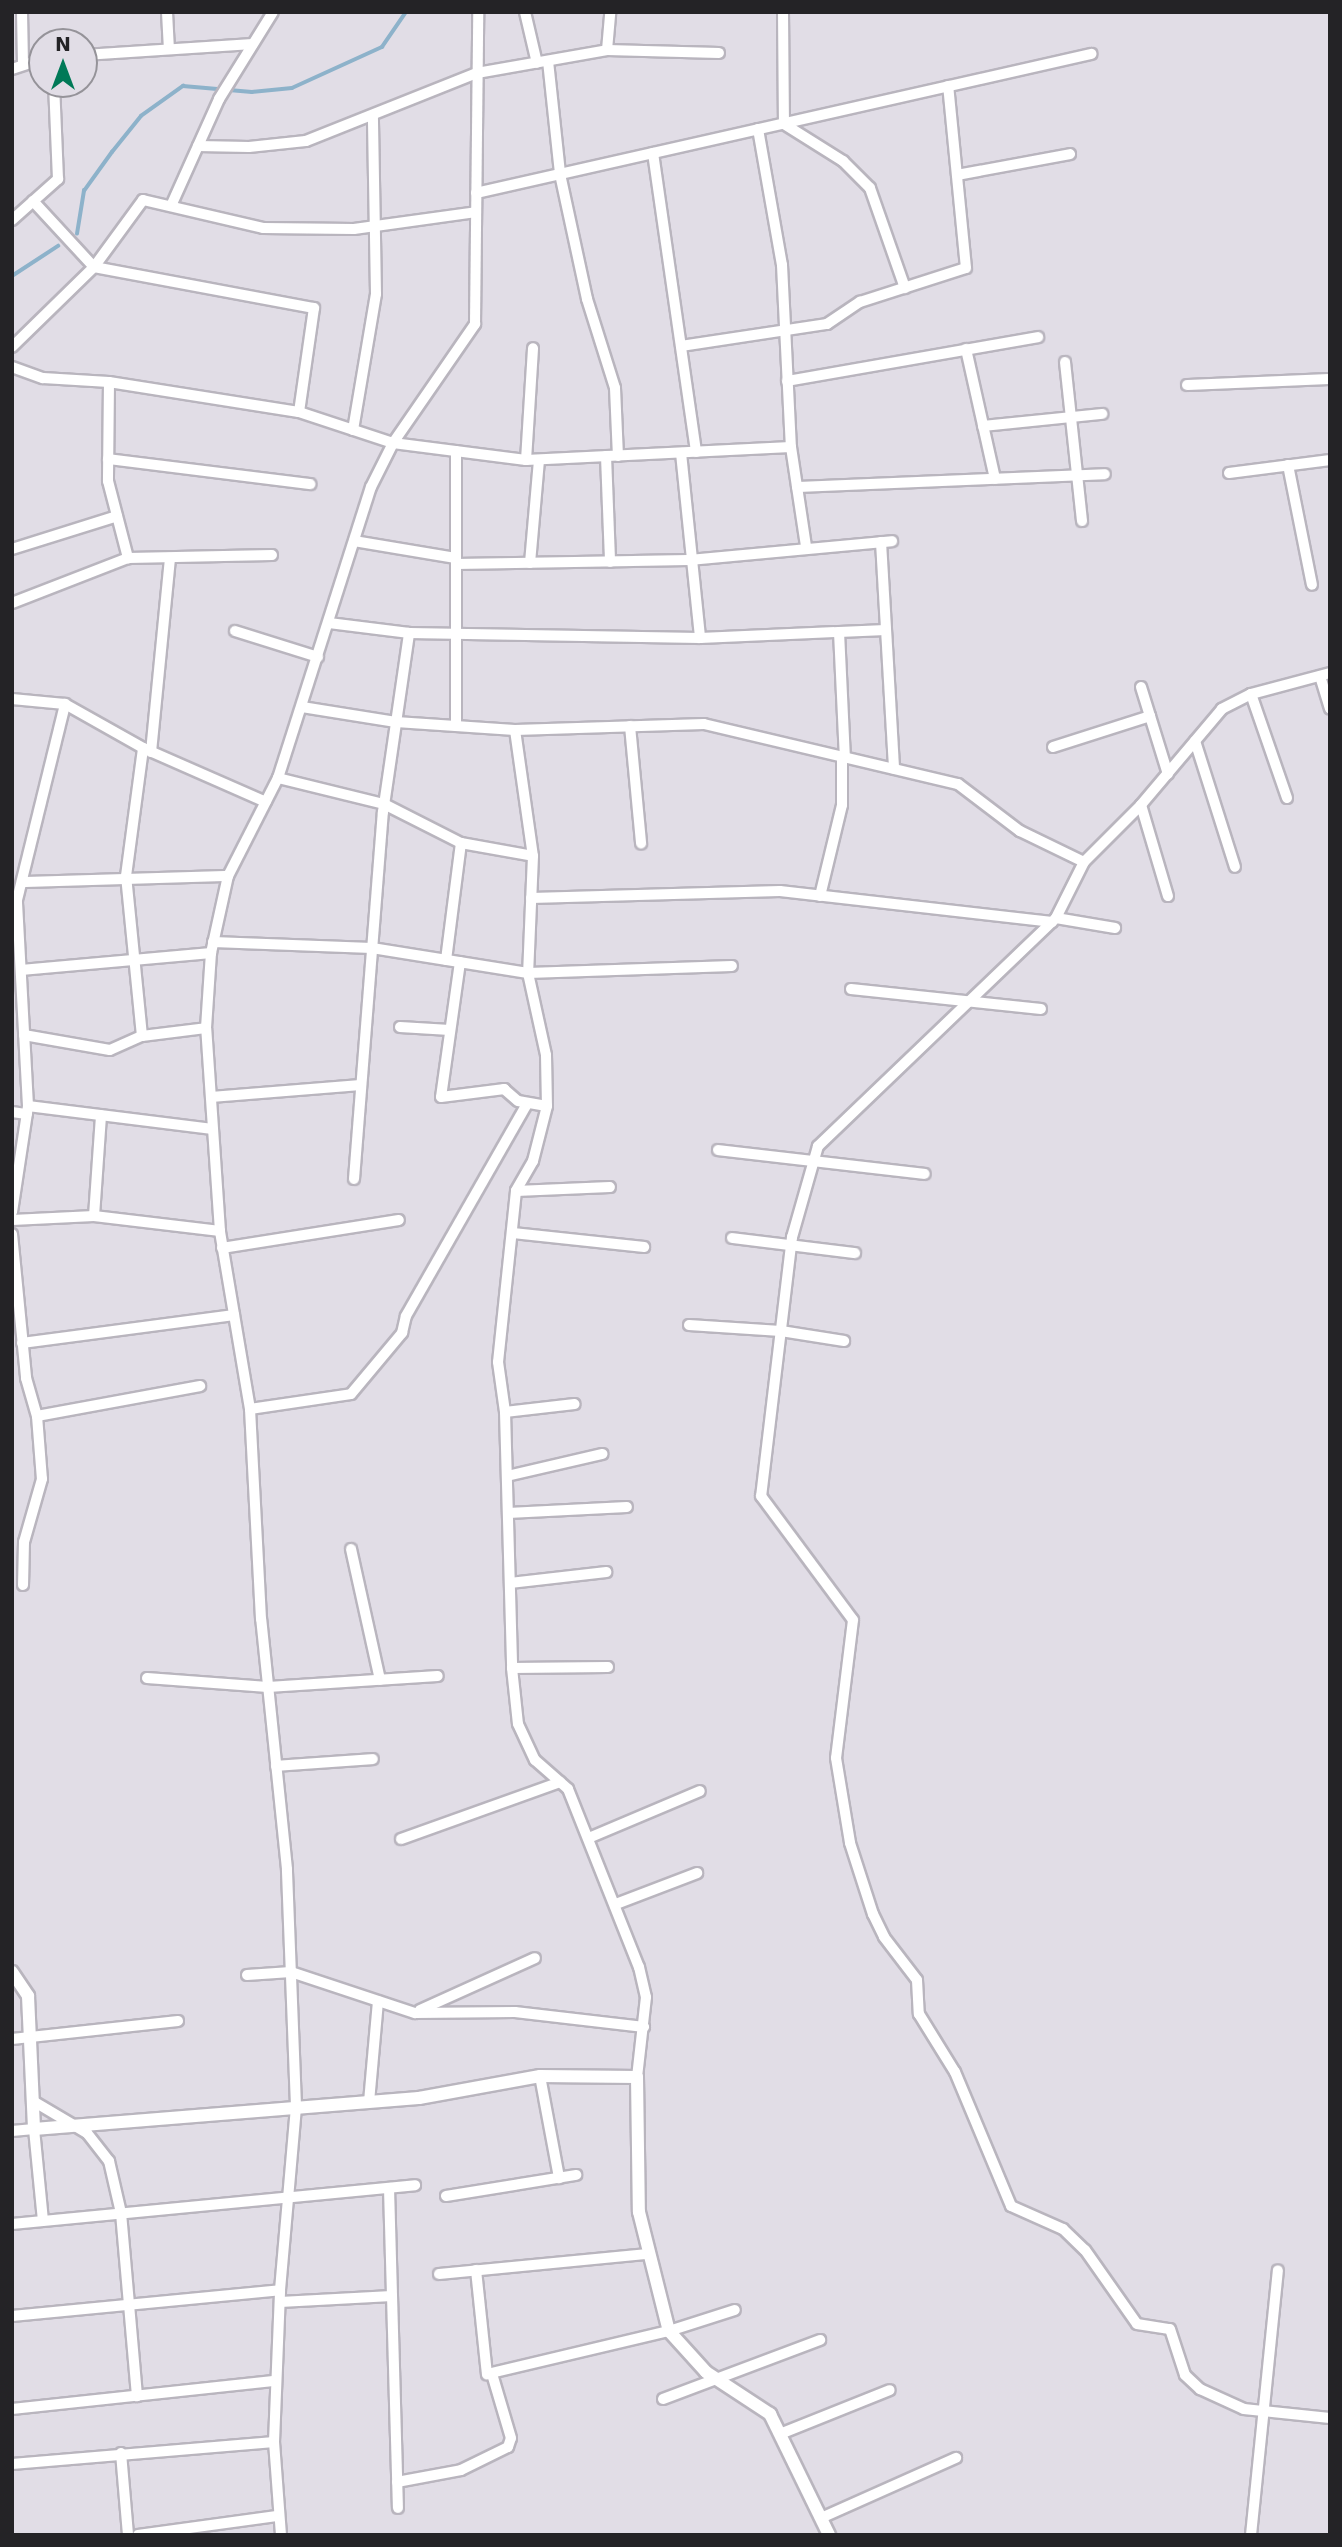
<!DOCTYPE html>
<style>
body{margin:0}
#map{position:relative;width:1342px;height:2547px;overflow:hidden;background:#e1dde6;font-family:"DejaVu Sans",sans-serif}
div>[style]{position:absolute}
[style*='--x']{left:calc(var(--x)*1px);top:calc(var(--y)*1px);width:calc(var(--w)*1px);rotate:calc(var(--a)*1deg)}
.stream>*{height:3.5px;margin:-1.75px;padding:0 1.75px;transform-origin:1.75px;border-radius:1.75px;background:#8db2ca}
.roads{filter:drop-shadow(2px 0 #b9b5be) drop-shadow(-2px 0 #b9b5be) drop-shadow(0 2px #b9b5be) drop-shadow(0 -2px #b9b5be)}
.minor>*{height:10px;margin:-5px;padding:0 5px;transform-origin:5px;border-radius:5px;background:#fff}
.tertiary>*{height:12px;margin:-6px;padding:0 6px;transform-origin:6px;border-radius:6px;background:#fff}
span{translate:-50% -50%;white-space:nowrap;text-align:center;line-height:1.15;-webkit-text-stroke:6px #e1dde6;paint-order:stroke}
.frame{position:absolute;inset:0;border:14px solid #242326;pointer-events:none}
.north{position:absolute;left:28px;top:28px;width:70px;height:70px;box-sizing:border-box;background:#e1dde6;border:2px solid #959399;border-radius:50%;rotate:0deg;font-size:19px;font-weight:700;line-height:28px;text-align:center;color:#242326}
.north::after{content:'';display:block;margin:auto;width:24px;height:32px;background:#007957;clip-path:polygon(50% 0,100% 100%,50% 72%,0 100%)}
</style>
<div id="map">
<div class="stream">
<i style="--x:77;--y:234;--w:44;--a:-80.8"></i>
<i style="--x:84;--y:191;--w:48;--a:-54.3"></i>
<i style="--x:112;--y:152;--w:46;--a:-51.1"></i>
<i style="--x:141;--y:116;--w:52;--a:-35.5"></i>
<i style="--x:183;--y:86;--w:69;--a:5"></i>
<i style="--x:252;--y:92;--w:40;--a:-5.7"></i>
<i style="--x:292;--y:88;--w:99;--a:-24.5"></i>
<i style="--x:382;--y:47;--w:42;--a:-55.6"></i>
<i style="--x:12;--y:276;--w:55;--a:-33.1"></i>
</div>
<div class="roads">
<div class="minor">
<i style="--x:22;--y:12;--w:51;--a:88.9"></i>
<i style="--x:167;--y:12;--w:37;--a:87"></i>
<i style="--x:525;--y:12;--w:52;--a:76.8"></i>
<i style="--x:783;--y:12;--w:112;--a:89.5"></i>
<i style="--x:784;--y:124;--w:70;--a:32.1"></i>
<i style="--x:843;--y:161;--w:38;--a:45"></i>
<i style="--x:870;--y:188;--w:106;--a:70.7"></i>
<i style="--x:607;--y:50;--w:38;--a:-85"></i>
<i style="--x:84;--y:55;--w:169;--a:-3.7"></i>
<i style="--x:548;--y:61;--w:114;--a:83.9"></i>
<i style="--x:560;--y:174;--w:128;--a:77.8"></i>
<i style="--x:587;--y:299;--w:93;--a:72.5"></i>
<i style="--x:615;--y:388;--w:68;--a:87.5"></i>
<i style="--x:12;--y:69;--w:32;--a:-18"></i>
<i style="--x:758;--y:129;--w:138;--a:80"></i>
<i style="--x:782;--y:265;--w:182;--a:87.2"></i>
<i style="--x:791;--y:447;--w:100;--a:81.4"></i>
<i style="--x:198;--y:146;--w:51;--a:1.1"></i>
<i style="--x:249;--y:147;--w:57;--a:-6"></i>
<i style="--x:306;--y:141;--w:184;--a:-21.7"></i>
<i style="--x:477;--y:73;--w:132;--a:-10"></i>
<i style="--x:607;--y:50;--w:112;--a:1.5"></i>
<i style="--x:653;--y:153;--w:302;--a:81.8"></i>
<i style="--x:957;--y:175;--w:115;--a:-10.5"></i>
<i style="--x:476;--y:193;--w:631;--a:-12.74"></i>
<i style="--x:33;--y:201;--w:90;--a:47.3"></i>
<i style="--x:94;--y:267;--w:224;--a:10.6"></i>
<i style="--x:314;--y:308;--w:105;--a:98.2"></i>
<i style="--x:171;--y:206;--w:117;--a:-65.8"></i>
<i style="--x:219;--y:99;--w:102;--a:-58.2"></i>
<i style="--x:12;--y:220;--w:62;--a:-41.7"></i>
<i style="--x:58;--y:179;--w:95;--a:-92.4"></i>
<i style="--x:681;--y:346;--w:148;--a:-8.6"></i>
<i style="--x:827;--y:324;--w:40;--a:-34"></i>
<i style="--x:860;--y:302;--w:111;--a:-17.8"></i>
<i style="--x:966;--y:268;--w:183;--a:-95.6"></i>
<i style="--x:12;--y:347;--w:115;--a:-44.3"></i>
<i style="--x:94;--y:267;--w:83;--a:-53.8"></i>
<i style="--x:143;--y:200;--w:123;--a:13.1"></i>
<i style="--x:263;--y:228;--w:91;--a:0.6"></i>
<i style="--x:354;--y:229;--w:123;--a:-7.9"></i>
<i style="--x:966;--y:349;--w:133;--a:77.4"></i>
<i style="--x:1065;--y:362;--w:160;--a:83.9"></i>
<i style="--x:12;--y:367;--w:33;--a:20"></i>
<i style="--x:43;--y:378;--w:66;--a:3.5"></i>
<i style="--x:109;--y:382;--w:192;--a:9"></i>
<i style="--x:299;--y:412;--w:99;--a:18.3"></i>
<i style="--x:393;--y:443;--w:134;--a:7.3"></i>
<i style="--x:526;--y:460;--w:265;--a:-2.8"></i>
<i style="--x:787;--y:381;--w:255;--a:-9.9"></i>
<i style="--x:109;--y:382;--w:99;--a:90.6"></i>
<i style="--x:108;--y:481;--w:80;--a:75.4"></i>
<i style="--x:1187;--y:385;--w:143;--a:-2.4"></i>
<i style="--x:983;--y:426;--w:120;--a:-5.8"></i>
<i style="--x:353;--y:430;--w:138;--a:-80.4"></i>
<i style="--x:376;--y:294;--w:178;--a:-91"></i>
<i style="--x:681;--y:453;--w:186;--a:84.1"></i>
<i style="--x:606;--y:456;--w:106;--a:87.8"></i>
<i style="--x:108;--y:459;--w:204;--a:7.1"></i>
<i style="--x:526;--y:460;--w:112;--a:-86.4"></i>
<i style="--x:1288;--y:465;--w:122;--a:78.7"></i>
<i style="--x:1229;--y:473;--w:102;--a:-7.3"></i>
<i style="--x:797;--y:487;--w:308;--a:-2.4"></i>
<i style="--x:354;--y:541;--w:103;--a:9.5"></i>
<i style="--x:881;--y:542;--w:227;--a:86.7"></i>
<i style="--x:12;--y:549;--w:110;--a:-17.4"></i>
<i style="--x:530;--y:563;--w:103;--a:-85"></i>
<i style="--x:456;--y:564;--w:233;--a:-1"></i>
<i style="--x:689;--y:560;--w:204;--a:-5.3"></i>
<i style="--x:12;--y:603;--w:124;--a:-21.2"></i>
<i style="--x:128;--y:558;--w:144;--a:-1.2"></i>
<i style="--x:329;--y:623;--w:81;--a:7.1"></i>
<i style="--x:409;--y:633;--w:291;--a:1"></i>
<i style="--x:700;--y:638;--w:186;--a:-2.5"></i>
<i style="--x:235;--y:631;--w:87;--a:17.4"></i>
<i style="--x:839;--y:632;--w:125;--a:87.3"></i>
<i style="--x:1330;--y:673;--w:82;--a:165.1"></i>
<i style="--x:1251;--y:694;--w:33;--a:153"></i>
<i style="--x:1222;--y:709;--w:126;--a:130.2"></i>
<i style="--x:1141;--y:805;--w:81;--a:135"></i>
<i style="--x:1084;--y:862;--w:63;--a:116.6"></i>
<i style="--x:1056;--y:918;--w:330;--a:136.2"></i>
<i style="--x:818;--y:1146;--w:95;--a:105.9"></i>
<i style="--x:792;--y:1237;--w:261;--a:96.8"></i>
<i style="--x:761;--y:1496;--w:154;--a:53.4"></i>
<i style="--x:853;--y:1620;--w:139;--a:97"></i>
<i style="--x:836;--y:1758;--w:86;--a:80.6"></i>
<i style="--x:850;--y:1843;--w:75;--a:72.1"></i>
<i style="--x:873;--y:1914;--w:25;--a:64"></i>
<i style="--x:884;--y:1937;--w:54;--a:52.5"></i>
<i style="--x:917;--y:1980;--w:34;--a:87"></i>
<i style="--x:919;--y:2014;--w:68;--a:58.2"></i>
<i style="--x:955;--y:2072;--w:145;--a:67.3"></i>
<i style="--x:1011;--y:2206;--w:57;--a:23.9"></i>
<i style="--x:1063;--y:2229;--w:30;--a:44"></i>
<i style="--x:1085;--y:2250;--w:90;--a:54.9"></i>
<i style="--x:1137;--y:2324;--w:33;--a:9"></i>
<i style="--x:1170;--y:2329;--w:48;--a:71.9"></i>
<i style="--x:1185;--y:2375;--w:21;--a:43"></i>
<i style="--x:1200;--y:2389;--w:48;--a:24.4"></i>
<i style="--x:1244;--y:2409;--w:86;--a:6"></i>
<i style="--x:1320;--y:676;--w:34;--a:73"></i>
<i style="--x:1141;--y:687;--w:91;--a:72.8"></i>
<i style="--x:1251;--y:694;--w:110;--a:70.9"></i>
<i style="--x:12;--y:699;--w:53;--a:5.4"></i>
<i style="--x:65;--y:704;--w:90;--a:29.4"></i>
<i style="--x:143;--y:748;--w:134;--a:23.7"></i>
<i style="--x:302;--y:707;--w:95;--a:9.1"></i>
<i style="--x:396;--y:722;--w:119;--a:3.8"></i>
<i style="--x:515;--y:730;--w:189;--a:-1.8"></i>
<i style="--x:704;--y:724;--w:261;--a:13.3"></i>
<i style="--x:958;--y:784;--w:78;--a:37.2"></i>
<i style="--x:1020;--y:831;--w:71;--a:25.8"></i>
<i style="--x:456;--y:726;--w:275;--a:-90"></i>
<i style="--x:630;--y:726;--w:118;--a:84.6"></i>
<i style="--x:515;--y:730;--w:127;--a:81.9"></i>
<i style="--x:533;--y:856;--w:117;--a:92.4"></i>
<i style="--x:528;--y:973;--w:84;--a:77.6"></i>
<i style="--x:546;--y:1055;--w:51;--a:88.9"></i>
<i style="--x:547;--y:1106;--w:57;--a:104.3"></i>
<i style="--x:533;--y:1161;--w:34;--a:120"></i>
<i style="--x:516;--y:1191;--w:172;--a:96"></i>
<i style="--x:498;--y:1362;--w:50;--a:82"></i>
<i style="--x:505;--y:1412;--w:256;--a:88.4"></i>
<i style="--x:512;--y:1668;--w:56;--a:83.9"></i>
<i style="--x:518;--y:1724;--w:40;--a:65"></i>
<i style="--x:535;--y:1760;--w:44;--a:41.3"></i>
<i style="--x:568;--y:1789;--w:192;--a:68.3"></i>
<i style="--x:639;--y:1967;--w:31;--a:77"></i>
<i style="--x:646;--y:1997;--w:81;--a:96.4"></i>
<i style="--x:1195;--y:741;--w:132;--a:72.4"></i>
<i style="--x:1053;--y:747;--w:102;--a:-17.7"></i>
<i style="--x:151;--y:752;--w:195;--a:-84.4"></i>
<i style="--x:278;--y:778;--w:109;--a:13.8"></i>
<i style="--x:384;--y:804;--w:86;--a:26.9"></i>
<i style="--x:461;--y:843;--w:73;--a:10.2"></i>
<i style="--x:1141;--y:805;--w:95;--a:73.5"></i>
<i style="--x:22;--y:882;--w:206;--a:-1.7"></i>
<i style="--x:820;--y:896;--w:94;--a:-76.4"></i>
<i style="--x:842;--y:805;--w:49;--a:-90"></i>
<i style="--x:531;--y:898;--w:249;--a:-1.6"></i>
<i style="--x:780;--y:891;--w:274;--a:6.5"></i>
<i style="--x:1056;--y:918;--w:60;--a:9.6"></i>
<i style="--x:213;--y:942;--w:159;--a:2.2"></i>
<i style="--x:372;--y:948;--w:158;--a:9.1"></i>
<i style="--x:528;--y:973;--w:204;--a:-2"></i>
<i style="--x:446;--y:960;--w:118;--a:-82.7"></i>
<i style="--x:460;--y:962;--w:136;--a:98"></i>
<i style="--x:441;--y:1097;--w:64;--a:-7.2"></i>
<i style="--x:504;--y:1089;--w:18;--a:41"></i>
<i style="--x:518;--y:1101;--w:29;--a:10"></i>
<i style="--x:21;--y:970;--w:191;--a:-5.1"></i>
<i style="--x:851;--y:989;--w:191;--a:6"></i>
<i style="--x:400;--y:1027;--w:50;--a:3.4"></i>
<i style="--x:24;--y:1035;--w:87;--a:9.9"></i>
<i style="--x:110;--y:1050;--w:35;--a:-24"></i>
<i style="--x:142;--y:1036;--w:64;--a:-7.1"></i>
<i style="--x:142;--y:1036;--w:161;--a:-95.7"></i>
<i style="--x:126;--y:876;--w:129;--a:-82.4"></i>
<i style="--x:211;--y:1097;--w:150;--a:-4.6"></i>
<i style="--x:28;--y:1106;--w:186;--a:7.1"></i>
<i style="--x:12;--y:1112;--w:15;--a:8"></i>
<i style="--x:718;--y:1150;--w:208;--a:6.6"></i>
<i style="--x:354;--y:1179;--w:368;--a:-85.5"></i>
<i style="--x:383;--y:812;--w:181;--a:-81.7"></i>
<i style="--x:516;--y:1191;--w:94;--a:-2.4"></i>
<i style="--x:12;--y:1212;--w:107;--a:-81.4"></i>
<i style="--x:28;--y:1106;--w:206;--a:-93.1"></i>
<i style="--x:17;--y:900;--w:202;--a:-76.2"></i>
<i style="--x:94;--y:1216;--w:101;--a:-86"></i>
<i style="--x:12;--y:1220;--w:82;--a:-2.8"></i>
<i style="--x:94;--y:1216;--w:127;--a:6.8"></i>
<i style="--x:513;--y:1233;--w:132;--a:6.1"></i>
<i style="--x:12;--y:1234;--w:145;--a:84.4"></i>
<i style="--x:26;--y:1378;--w:40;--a:74"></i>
<i style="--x:37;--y:1416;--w:63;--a:85.5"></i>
<i style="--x:42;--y:1479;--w:66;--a:105.9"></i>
<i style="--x:24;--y:1542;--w:43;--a:91.3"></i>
<i style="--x:732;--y:1238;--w:124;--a:7"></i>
<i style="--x:222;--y:1248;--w:179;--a:-9"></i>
<i style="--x:689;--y:1325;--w:92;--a:3.7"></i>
<i style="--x:781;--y:1331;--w:64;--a:9"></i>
<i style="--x:22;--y:1343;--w:214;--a:-7.5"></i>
<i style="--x:250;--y:1409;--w:102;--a:-8.4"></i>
<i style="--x:351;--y:1394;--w:80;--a:-50.1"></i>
<i style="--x:402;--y:1333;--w:17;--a:-77"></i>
<i style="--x:406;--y:1316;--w:244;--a:-60.3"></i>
<i style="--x:505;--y:1412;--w:70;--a:-6.5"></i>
<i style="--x:37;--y:1416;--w:166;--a:-10.4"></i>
<i style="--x:507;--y:1476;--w:98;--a:-13"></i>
<i style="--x:508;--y:1513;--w:119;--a:-2.9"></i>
<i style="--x:351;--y:1549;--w:134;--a:77.5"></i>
<i style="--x:510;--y:1583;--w:97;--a:-6.5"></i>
<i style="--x:512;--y:1668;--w:96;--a:-0.6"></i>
<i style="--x:147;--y:1678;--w:121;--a:4.3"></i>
<i style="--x:268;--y:1687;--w:170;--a:-3.7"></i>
<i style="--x:276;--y:1766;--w:97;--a:-4.1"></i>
<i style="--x:591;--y:1837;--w:118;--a:-22.9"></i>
<i style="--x:401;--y:1839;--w:169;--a:-19.7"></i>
<i style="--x:616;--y:1904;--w:87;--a:-20.9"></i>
<i style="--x:247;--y:1975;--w:44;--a:-3.9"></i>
<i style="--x:291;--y:1972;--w:131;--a:18.3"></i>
<i style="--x:415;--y:2013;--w:100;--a:-0.6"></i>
<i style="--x:515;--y:2012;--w:130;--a:6.6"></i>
<i style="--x:420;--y:2010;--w:126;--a:-24.3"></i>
<i style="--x:12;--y:2039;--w:167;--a:-6.2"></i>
<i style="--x:540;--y:2076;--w:104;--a:79.4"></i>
<i style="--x:33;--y:2101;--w:63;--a:30.7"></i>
<i style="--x:87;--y:2133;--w:36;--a:52"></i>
<i style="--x:109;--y:2161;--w:53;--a:77"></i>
<i style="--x:121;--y:2213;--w:184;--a:85"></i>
<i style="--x:369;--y:2102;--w:101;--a:-84.9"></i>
<i style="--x:12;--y:2131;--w:22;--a:-5"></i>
<i style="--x:34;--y:2129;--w:92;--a:84.4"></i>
<i style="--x:389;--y:2188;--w:320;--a:88.4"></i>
<i style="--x:446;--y:2196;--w:132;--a:-9.2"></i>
<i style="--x:12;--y:2224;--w:405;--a:-5.5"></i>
<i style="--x:476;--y:2270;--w:105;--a:84"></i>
<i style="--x:487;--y:2374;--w:187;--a:-13.3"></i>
<i style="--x:669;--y:2331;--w:69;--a:-17.7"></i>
<i style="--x:439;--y:2274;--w:210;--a:-5.5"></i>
<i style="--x:280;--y:2302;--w:112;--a:-3.1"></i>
<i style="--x:12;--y:2316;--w:269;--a:-5.5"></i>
<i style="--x:663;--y:2399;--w:168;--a:-20.6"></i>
<i style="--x:12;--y:2409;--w:265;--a:-6.1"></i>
<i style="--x:780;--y:2434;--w:118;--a:-21.8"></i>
<i style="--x:121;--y:2453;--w:82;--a:85.1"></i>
<i style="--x:12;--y:2464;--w:263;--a:-4.8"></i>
<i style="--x:397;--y:2482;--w:65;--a:-10.6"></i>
<i style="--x:461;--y:2470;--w:52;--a:-26.1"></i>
<i style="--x:508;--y:2447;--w:9;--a:-72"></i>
<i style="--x:511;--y:2438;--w:67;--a:-106.5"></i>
<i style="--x:821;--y:2518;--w:148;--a:-24"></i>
<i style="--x:138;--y:2535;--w:140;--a:-7.8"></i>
<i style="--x:281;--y:2535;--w:93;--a:-94.3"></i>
<i style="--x:274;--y:2442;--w:152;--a:-87.7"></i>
<i style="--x:280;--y:2290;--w:185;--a:-85"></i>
<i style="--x:296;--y:2106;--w:237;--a:-92.2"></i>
<i style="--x:287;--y:1869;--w:251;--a:-95.9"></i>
<i style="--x:261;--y:1619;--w:210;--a:-93"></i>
<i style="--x:250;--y:1409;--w:181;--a:-99.6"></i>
<i style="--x:220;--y:1231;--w:203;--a:-93.9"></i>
<i style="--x:206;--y:1028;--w:75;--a:-86.2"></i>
<i style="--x:211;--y:953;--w:79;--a:-77.6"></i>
<i style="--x:228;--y:876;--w:110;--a:-63"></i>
<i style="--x:278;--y:778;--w:305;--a:-72.3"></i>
<i style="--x:371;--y:487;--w:49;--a:-63.4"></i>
<i style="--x:393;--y:443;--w:145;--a:-55.4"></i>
<i style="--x:475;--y:324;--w:312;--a:-89.4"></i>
<i style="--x:1251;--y:2535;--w:266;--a:-84.2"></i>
</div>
<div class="tertiary">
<i style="--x:12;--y:1972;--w:29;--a:56"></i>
<i style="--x:28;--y:1996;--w:133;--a:87.4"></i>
<i style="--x:34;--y:2129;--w:386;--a:-4.6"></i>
<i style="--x:419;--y:2098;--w:123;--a:-10.3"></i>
<i style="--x:540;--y:2076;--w:97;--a:0.6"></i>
<i style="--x:637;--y:2077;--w:135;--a:89.2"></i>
<i style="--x:639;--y:2212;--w:123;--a:75.9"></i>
<i style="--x:669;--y:2331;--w:55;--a:47.9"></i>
<i style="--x:706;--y:2372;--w:77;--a:33.3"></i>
<i style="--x:770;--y:2414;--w:135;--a:64"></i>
</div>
</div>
<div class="frame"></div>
<div class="north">N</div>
</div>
